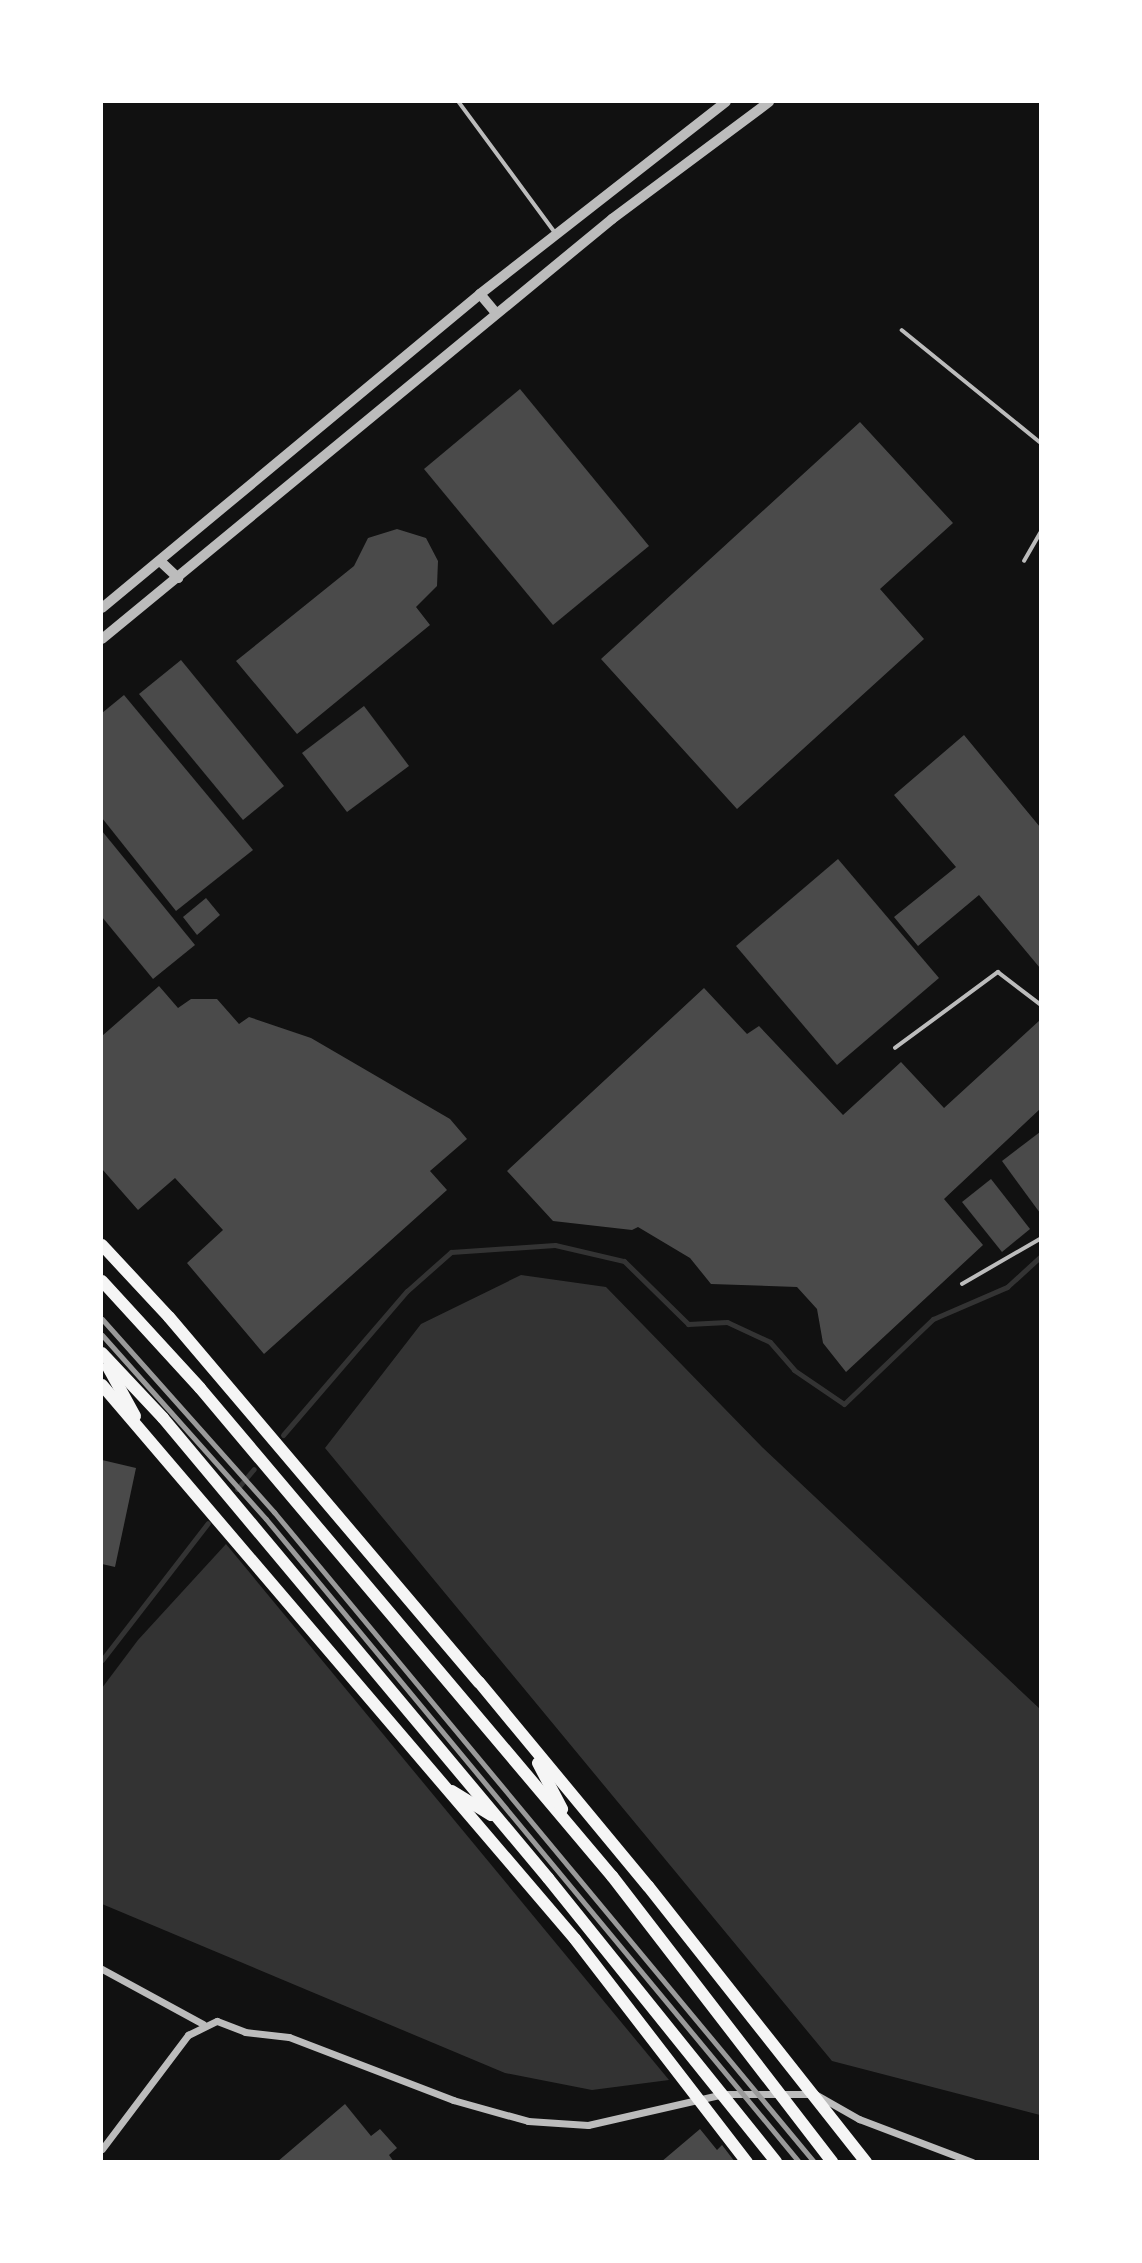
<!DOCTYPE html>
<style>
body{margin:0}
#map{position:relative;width:1142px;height:2263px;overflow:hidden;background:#111;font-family:"Source Sans 3",sans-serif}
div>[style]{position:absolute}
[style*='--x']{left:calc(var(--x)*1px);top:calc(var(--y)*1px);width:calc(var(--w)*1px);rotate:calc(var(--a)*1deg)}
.water>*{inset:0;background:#333}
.stream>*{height:5px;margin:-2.5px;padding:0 2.5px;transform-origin:2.5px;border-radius:2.5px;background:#333}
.building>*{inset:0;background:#4a4a4a}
.service>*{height:3.5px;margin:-1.75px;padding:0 1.75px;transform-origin:1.75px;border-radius:1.75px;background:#bcbcbc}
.minor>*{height:7px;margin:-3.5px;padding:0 3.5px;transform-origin:3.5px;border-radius:3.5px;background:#bcbcbc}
.tertiary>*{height:10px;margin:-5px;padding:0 5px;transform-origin:5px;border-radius:5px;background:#bcbcbc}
.primary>*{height:12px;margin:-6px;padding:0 6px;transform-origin:6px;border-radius:6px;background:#f5f5f5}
.rail>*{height:5px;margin:-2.5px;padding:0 2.5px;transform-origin:2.5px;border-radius:2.5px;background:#9a9a9a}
span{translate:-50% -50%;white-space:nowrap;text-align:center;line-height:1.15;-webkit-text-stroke:6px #fff;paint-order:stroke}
.frame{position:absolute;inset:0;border:103px solid #fff;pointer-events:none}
</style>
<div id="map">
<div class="water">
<i style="clip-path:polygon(521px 1275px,606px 1287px,762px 1447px,1040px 1709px,1040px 2115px,832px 2061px,325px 1448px,421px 1324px)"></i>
<i style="clip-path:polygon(226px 1544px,669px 2080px,592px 2090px,505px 2073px,102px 1904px,102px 1688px,138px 1640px)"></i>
</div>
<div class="stream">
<i style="--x:283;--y:1435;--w:190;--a:-49.3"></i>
<i style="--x:407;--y:1291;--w:59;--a:-41.6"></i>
<i style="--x:451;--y:1252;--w:104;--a:-3.9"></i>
<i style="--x:555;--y:1245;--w:71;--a:13.1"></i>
<i style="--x:624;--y:1261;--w:90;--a:44.5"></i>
<i style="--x:688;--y:1324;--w:39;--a:-3"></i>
<i style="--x:727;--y:1322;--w:47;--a:24.9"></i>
<i style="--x:770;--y:1342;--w:37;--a:49"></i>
<i style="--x:794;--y:1370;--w:60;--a:34.2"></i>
<i style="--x:844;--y:1404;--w:123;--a:-43.7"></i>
<i style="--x:933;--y:1319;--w:81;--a:-23.4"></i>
<i style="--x:1007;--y:1287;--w:45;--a:-42.3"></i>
<i style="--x:237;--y:1489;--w:26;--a:-50"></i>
<i style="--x:102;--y:1660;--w:173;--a:-52.3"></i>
</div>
<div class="building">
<i style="clip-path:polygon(520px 389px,649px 546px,553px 625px,424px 469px)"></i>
<i style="clip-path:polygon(860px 422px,953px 523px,880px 589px,924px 639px,737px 809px,601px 659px)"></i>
<i style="clip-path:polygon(397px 529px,426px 538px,438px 561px,437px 586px,416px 607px,430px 625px,297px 734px,236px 661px,354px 566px,368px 538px)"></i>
<i style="clip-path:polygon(181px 660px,284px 786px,243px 820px,139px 694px)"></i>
<i style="clip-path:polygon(124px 695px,253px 850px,176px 911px,102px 818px,102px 713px)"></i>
<i style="clip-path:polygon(364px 706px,409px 766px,347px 812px,302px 753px)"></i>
<i style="clip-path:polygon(964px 735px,1040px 827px,1040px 968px,979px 895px,918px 946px,894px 917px,956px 867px,894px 795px)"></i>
<i style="clip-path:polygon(102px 831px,195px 945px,153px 979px,102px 917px)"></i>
<i style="clip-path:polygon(838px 859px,939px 978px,837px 1065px,736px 946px)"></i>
<i style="clip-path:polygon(206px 898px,220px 915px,197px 935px,183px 917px)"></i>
<i style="clip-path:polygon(159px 986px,178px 1008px,191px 999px,217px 999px,239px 1024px,249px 1017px,311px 1038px,450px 1119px,467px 1139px,430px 1171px,447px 1190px,264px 1354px,187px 1263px,223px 1230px,175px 1178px,138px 1210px,102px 1169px,102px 1036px)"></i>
<i style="clip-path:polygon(704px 988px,747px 1034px,759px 1026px,843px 1115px,901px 1062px,944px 1108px,1040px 1020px,1040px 1109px,944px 1199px,983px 1245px,846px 1372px,823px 1343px,817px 1309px,797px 1287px,711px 1284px,690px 1258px,638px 1227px,632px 1230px,553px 1221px,507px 1171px)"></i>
<i style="clip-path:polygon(1040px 1132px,1040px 1213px,1002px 1161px)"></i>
<i style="clip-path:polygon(991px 1179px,1030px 1229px,1002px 1252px,962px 1202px)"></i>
<i style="clip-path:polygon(102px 1460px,136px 1468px,115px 1567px,102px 1564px)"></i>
<i style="clip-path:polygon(345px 2104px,371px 2136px,380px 2129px,397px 2148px,389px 2155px,394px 2162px,277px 2162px)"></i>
<i style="clip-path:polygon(700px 2129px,717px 2150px,722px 2145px,735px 2162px,661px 2162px)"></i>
</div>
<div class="service">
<i style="--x:459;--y:102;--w:162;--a:53.6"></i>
<i style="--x:902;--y:330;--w:178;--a:39.1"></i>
<i style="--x:1024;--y:561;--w:32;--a:-60"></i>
<i style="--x:895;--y:1048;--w:128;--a:-36.4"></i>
<i style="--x:998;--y:972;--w:53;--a:37.3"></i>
<i style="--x:962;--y:1284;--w:90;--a:-30"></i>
</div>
<div class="minor">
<i style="--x:102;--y:1969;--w:115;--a:28.6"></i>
<i style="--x:102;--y:2149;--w:143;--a:-53"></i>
<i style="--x:188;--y:2035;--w:32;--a:-26"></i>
<i style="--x:217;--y:2021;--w:30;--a:21"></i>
<i style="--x:245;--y:2032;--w:44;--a:6.5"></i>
<i style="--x:289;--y:2037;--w:176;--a:21"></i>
<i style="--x:453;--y:2100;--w:78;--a:15.6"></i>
<i style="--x:528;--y:2121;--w:60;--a:3.8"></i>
<i style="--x:588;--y:2125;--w:139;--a:-12.9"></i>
<i style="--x:723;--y:2094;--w:92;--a:0"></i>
<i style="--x:815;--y:2094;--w:51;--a:29.6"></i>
<i style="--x:859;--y:2119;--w:121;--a:20.8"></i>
</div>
<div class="tertiary">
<i style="--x:480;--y:294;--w:25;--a:50"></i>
<i style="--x:160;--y:561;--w:25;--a:43"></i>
<i style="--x:102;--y:608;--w:491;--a:-39.7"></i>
<i style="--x:480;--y:294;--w:312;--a:-38"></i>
<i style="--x:102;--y:639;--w:661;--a:-39.47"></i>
<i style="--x:612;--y:219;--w:196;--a:-36.7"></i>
</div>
<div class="primary">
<i style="--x:102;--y:1245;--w:98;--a:47.1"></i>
<i style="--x:169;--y:1317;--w:479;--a:49.7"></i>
<i style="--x:479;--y:1682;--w:265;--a:50.4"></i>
<i style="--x:648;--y:1886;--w:352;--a:51.7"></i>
<i style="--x:102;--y:1281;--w:145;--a:47.5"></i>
<i style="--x:200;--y:1388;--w:639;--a:49.83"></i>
<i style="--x:612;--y:1876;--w:361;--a:52.4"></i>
<i style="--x:102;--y:1353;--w:89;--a:46.8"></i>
<i style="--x:163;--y:1418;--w:600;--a:50.07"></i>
<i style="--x:548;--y:1878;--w:364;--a:51.2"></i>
<i style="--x:108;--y:1367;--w:56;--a:61.1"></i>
<i style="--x:102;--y:1385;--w:728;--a:49.51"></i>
<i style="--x:575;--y:1939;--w:282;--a:52.4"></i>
<i style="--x:538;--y:1763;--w:52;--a:62.4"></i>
<i style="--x:452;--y:1791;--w:46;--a:31.6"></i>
</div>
<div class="rail">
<i style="--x:102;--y:1319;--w:259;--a:48.3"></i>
<i style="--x:274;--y:1512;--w:845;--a:50.28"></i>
<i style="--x:102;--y:1335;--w:246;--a:48.3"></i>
<i style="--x:266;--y:1519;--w:835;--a:50.34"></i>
</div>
<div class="frame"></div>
</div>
